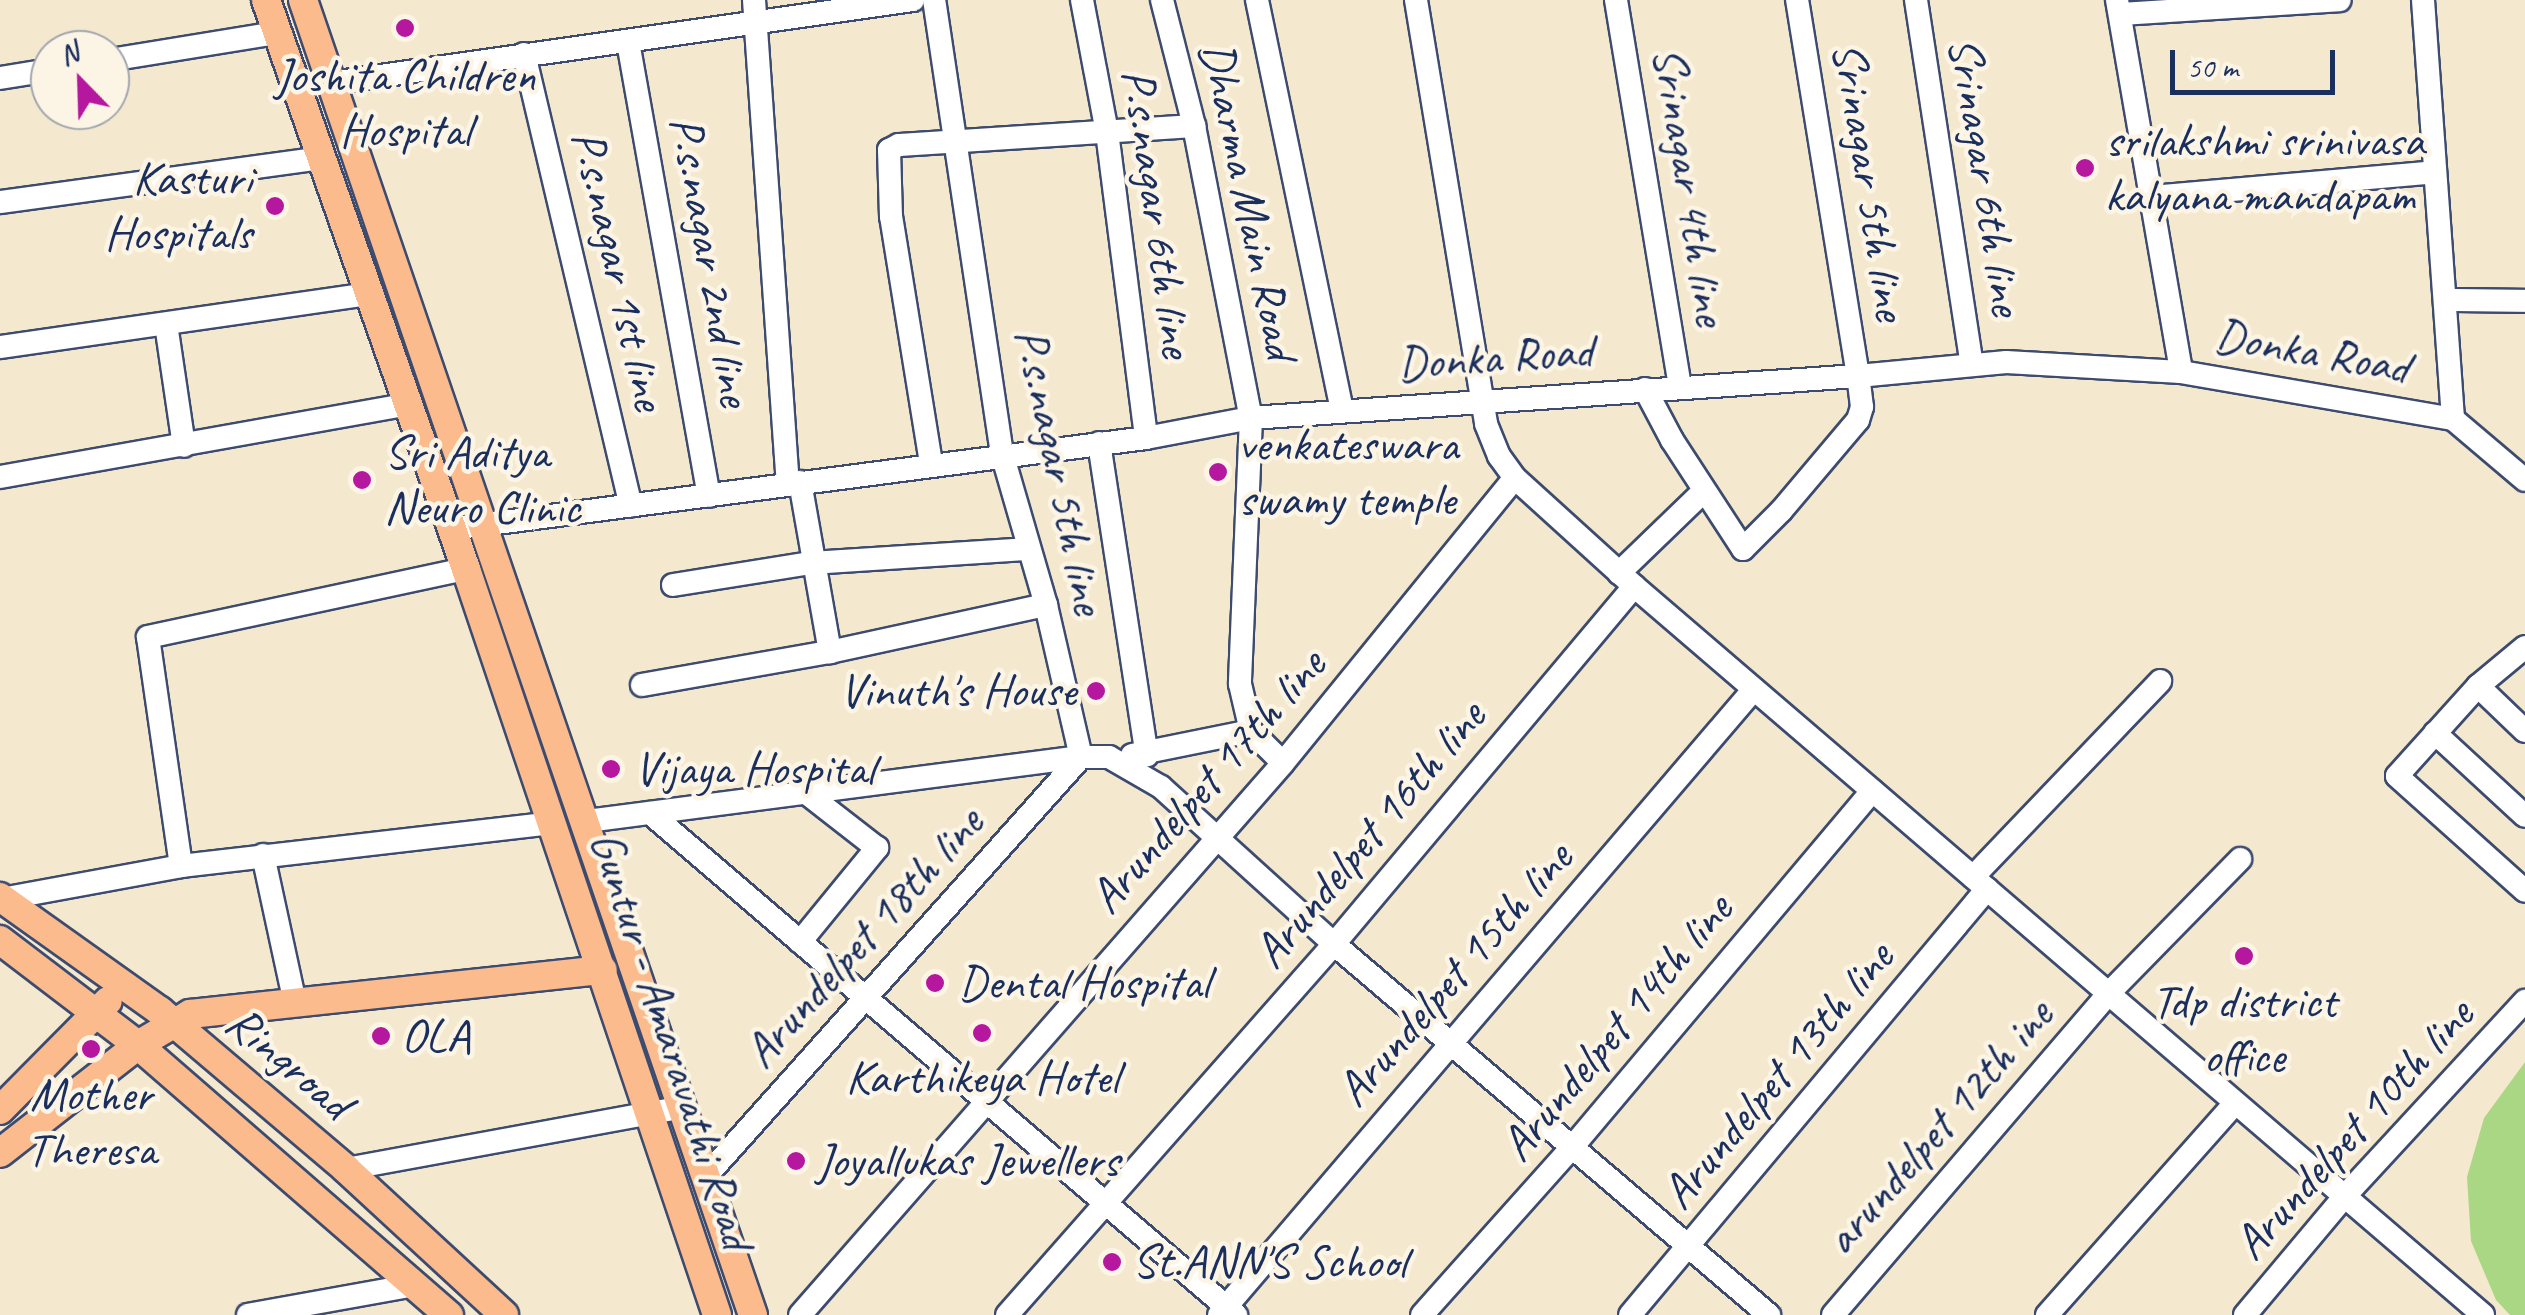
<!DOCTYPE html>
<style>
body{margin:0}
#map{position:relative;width:2525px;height:1315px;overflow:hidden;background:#f4e9ce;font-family:Caveat,sans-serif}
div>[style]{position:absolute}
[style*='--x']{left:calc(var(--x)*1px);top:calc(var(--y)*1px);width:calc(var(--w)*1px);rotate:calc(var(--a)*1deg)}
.green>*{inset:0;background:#a9d784}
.roads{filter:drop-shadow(2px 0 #3c4b6f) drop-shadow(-2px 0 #3c4b6f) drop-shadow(0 2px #3c4b6f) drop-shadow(0 -2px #3c4b6f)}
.minor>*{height:22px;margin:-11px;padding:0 11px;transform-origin:11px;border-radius:11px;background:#fff}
.major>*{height:28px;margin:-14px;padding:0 14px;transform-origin:14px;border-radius:14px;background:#fbbb8d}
.dots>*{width:28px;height:28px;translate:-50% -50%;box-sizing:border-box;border:5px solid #fcf5e5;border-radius:50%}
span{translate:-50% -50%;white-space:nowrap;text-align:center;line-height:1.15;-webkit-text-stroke:9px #fcf5e5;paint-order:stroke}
.poi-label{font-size:48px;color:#1b2f5e}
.left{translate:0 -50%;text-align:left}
.right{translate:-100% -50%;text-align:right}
.street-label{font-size:48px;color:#1b2f5e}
.north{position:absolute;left:30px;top:30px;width:100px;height:100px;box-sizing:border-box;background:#fcf5e5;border:2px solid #a2a6af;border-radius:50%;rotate:337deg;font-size:28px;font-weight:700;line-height:40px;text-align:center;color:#1b2f5e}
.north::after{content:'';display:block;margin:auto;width:35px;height:45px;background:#b5179e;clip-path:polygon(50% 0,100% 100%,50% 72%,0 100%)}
.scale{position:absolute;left:2170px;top:50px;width:165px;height:45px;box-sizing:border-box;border:5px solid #1b2f5e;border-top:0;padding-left:12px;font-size:30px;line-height:35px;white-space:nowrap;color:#1b2f5e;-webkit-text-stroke:8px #fcf5e5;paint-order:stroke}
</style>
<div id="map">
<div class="green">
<i style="clip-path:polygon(2525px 1062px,2525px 1315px,2510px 1315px,2496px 1300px,2471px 1241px,2467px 1177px,2484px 1118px)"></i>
</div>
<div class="roads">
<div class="minor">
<i style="--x:754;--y:0;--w:484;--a:86"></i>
<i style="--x:1082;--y:0;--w:134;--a:79.3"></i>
<i style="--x:1107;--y:132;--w:308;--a:82.7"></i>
<i style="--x:1162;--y:0;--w:130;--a:75.7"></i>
<i style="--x:1194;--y:126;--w:298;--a:79"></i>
<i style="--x:1251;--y:418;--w:266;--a:92.4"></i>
<i style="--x:1240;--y:684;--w:48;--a:76.8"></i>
<i style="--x:1257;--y:0;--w:419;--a:78.3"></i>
<i style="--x:1416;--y:0;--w:430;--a:80.6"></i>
<i style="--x:1486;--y:424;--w:35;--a:68"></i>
<i style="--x:1499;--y:456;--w:27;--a:54"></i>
<i style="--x:1515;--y:478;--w:161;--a:42.2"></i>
<i style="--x:1634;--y:586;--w:1119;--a:40.65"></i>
<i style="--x:1616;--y:0;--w:391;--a:80.6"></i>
<i style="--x:1916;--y:0;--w:369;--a:81.3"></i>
<i style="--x:2117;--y:0;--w:377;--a:80.2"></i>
<i style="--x:2423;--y:0;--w:420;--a:85.9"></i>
<i style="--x:2120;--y:14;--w:220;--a:-3.6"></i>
<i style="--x:628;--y:42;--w:461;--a:79.9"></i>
<i style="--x:524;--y:54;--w:464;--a:76.7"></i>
<i style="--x:110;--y:60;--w:169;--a:-9.2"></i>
<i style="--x:0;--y:78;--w:51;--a:-9.1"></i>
<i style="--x:331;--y:83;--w:588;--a:-8.12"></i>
<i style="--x:2151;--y:197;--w:285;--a:-5"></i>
<i style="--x:0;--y:202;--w:324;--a:-7.8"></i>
<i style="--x:2445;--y:300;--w:80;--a:0.7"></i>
<i style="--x:166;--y:324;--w:123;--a:81.6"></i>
<i style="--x:0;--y:347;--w:371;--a:-8.2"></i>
<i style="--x:1645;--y:389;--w:58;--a:62.1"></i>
<i style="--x:1672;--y:440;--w:130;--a:56.9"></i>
<i style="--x:1743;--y:549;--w:54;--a:-45"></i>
<i style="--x:1781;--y:511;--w:119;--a:-49.8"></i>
<i style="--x:1858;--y:420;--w:14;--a:-73"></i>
<i style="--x:1862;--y:407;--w:31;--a:-97"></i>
<i style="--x:1858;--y:376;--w:381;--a:-99.2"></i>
<i style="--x:1099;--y:443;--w:316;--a:81.3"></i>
<i style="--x:931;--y:463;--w:249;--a:-99.2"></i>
<i style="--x:891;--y:217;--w:67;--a:-91.7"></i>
<i style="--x:889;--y:150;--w:11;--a:-27"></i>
<i style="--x:899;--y:145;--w:296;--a:-3.7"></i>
<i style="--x:0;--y:477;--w:411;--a:-10.1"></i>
<i style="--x:800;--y:482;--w:173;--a:80"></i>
<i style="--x:451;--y:529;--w:701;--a:-7.46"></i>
<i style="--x:1146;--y:438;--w:107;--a:-10.8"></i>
<i style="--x:1251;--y:418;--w:608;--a:-3.96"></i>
<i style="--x:1858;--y:376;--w:149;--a:-5.4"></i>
<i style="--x:2006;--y:362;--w:175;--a:3.3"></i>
<i style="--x:2181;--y:372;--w:276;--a:9.8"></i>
<i style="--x:2453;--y:419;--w:94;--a:40.3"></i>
<i style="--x:1619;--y:573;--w:118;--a:-44"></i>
<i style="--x:673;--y:585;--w:140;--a:-9.1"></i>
<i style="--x:811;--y:563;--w:215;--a:-3.7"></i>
<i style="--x:2525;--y:647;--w:61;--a:140.3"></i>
<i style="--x:2478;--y:686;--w:121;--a:132"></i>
<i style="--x:2397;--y:776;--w:172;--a:41.9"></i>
<i style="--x:642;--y:685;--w:191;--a:-10"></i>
<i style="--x:830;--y:652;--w:221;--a:-12.3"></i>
<i style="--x:2478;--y:686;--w:65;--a:43.8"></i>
<i style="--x:2435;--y:733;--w:122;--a:42.7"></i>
<i style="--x:1132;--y:755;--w:121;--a:-11.4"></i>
<i style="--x:1251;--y:731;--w:45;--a:45"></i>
<i style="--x:650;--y:813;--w:772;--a:40.59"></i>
<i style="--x:587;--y:821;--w:498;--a:-7.4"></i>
<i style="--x:1081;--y:757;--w:28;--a:0"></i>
<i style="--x:1109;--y:757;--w:60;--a:30"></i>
<i style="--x:1161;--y:787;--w:234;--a:42.2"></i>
<i style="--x:1334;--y:944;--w:572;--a:40.46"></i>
<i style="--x:263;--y:855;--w:151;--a:77.8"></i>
<i style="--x:181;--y:866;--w:231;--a:-98.2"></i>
<i style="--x:148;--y:637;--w:325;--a:-12.1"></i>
<i style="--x:1973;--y:877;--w:271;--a:-46.3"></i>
<i style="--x:2;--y:899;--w:182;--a:-10.4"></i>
<i style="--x:181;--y:866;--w:373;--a:-6.6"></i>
<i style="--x:800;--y:942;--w:122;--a:-50.7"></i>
<i style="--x:877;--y:848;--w:91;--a:-142.1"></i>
<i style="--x:346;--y:1169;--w:344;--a:-10.4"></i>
<i style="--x:707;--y:1175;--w:561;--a:-48.18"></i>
<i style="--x:1081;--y:757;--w:156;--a:-103"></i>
<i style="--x:1046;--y:605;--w:157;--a:-106.2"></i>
<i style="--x:1002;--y:454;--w:459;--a:-98.5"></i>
<i style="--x:248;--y:1315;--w:170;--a:-10.2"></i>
<i style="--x:800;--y:1315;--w:733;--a:-48.81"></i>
<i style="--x:1283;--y:763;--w:367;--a:-50.9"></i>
<i style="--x:1007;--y:1315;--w:495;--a:-48.6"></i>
<i style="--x:1334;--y:944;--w:467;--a:-50"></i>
<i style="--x:1219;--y:1315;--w:823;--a:-49.48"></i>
<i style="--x:1422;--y:1315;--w:228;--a:-48.2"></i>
<i style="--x:1574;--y:1145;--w:463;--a:-49.9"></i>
<i style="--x:1630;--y:1315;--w:556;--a:-50.04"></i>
<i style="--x:1833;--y:1315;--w:423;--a:-49.4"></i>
<i style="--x:2108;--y:994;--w:189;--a:-45.6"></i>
<i style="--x:2047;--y:1315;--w:283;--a:-48.4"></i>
<i style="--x:2245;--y:1315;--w:154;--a:-50"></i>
<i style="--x:2344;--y:1197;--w:267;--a:-47.3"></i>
</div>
<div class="major">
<i style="--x:266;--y:0;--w:603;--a:70.63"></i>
<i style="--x:466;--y:569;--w:787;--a:71.4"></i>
<i style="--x:303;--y:0;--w:1390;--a:71.11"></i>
<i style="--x:0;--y:897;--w:196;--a:35.5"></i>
<i style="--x:160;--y:1011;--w:244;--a:40.3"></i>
<i style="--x:346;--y:1169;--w:215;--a:42.7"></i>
<i style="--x:0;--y:940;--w:173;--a:37.3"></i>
<i style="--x:138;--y:1045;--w:412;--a:41"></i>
<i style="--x:0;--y:1110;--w:153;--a:-45.3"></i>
<i style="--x:0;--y:1153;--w:175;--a:-38"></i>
<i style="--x:138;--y:1045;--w:61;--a:-30.8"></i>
<i style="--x:190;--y:1014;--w:415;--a:-6.1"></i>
</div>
</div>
<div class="dots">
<i style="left:405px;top:28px;background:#b5179e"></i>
<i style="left:2085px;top:168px;background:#b5179e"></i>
<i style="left:275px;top:206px;background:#b5179e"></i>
<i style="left:1218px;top:472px;background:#b5179e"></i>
<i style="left:362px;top:480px;background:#b5179e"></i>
<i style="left:1096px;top:691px;background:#b5179e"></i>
<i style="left:611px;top:769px;background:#b5179e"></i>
<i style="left:2244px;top:956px;background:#b5179e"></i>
<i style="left:935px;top:983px;background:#b5179e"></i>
<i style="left:982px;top:1033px;background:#b5179e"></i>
<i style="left:381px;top:1036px;background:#b5179e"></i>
<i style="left:91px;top:1049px;background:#b5179e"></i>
<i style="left:796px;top:1161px;background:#b5179e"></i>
<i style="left:1112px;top:1262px;background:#b5179e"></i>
</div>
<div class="poi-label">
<span style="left:405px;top:103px">Joshita Children<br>Hospital</span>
<span class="left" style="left:2105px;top:168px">srilakshmi srinivasa<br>kalyana mandapam</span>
<span class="right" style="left:252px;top:206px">Kasturi<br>Hospitals</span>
<span class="left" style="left:1238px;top:472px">venkateswara<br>swamy temple</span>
<span class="left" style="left:384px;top:480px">Sri Aditya<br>Neuro Clinic</span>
<span class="right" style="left:1076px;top:691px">Vinuth's House</span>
<span class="left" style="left:634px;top:769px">Vijaya Hospital</span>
<span class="left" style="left:958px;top:983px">Dental Hospital</span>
<span style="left:2244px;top:1029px">Tdp district<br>office</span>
<span class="left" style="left:401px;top:1036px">OLA</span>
<span style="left:982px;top:1078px">Karthikeya Hotel</span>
<span style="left:91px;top:1122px">Mother<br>Theresa</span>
<span class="left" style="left:816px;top:1161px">Joyallukas Jewellers</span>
<span class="left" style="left:1132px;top:1262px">St.ANN'S School</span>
</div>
<div class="street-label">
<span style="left:1986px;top:176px;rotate:81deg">Srinagar 6th line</span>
<span style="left:1870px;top:181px;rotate:81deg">Srinagar 5th line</span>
<span style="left:1690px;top:186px;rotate:81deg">Srinagar 4th line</span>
<span style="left:1249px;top:200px;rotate:78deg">Dharma Main Road</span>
<span style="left:1158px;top:213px;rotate:82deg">P.s.nagar 6th line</span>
<span style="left:711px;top:261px;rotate:80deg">P.s.nagar 2nd line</span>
<span style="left:619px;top:270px;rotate:77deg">P.s.nagar 1st line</span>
<span style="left:2312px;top:351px;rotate:10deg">Donka Road</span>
<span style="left:1495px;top:357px;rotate:-4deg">Donka Road</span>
<span style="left:1060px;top:471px;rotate:78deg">P.s.nagar 5th line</span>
<span style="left:1207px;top:781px;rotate:-49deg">Arundelpet 17th line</span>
<span style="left:1369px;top:834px;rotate:-50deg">Arundelpet 16th line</span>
<span style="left:863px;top:937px;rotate:-48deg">Arundelpet 18th line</span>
<span style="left:1454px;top:974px;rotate:-49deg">Arundelpet 15th line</span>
<span style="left:1616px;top:1027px;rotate:-50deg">Arundelpet 14th line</span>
<span style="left:672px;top:1040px;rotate:72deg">Guntur - Amaravathi Road</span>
<span style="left:289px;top:1062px;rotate:40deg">Ringroad</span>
<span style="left:1777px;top:1075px;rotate:-50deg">Arundelpet 13th line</span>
<span style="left:1938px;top:1127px;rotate:-49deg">arundelpet 12th ine</span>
<span style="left:2353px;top:1129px;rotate:-48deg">Arundelpet 10th line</span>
</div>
<div class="north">N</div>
<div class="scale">50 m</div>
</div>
